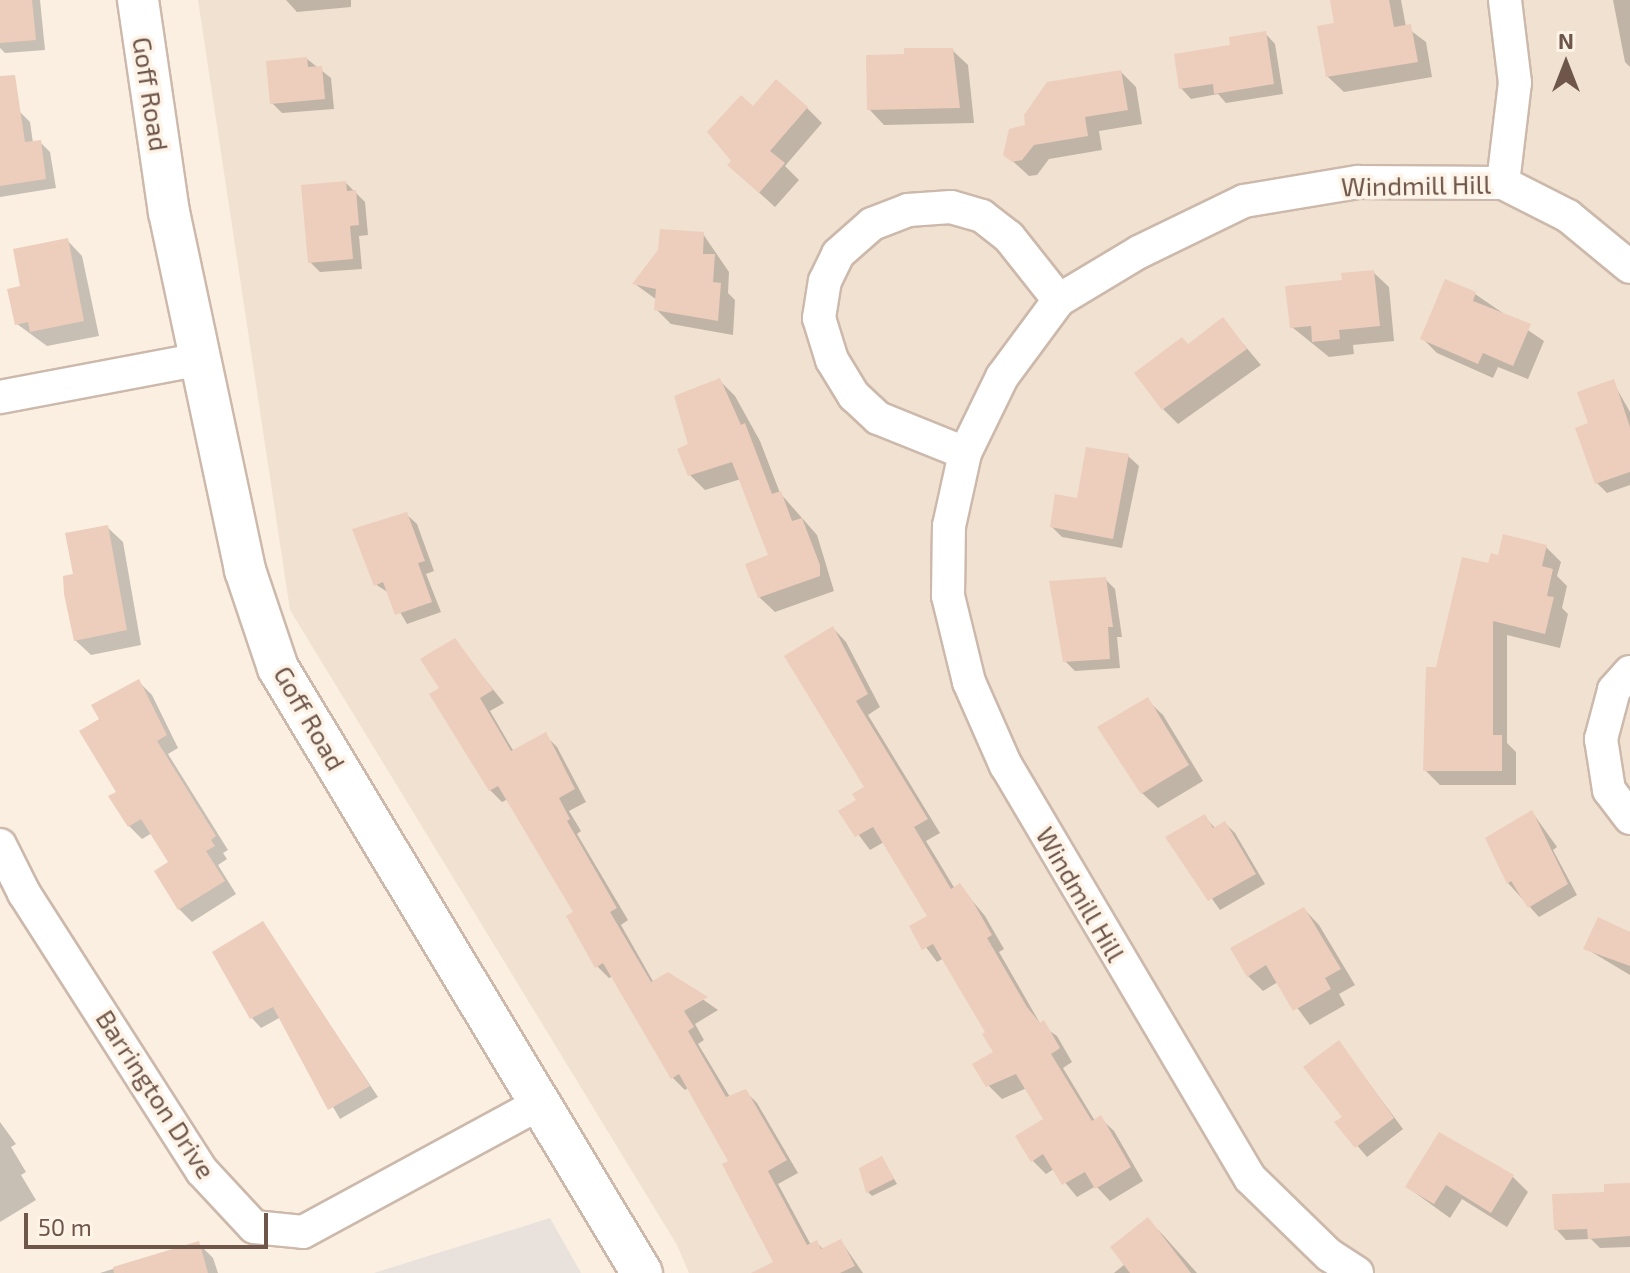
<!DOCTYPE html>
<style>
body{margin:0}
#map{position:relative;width:1630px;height:1273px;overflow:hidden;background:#faefe1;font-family:"Exo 2",sans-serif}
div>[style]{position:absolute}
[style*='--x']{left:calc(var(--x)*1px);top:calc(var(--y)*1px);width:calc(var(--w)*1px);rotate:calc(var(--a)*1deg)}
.residential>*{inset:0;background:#f1e1d1}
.industrial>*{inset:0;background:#e9e2dc}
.shadow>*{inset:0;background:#0003}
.building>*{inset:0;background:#edcdbb}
.roads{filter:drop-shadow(2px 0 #ccb9ac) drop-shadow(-2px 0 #ccb9ac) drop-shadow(0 2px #ccb9ac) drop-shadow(0 -2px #ccb9ac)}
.minor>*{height:32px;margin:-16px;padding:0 16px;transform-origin:16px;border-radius:16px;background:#fff}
.tertiary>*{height:40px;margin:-20px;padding:0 20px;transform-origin:20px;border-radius:20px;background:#fff}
span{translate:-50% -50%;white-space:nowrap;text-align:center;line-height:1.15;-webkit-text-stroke:7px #fdf3e7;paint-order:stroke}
.street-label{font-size:26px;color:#6f564b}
.north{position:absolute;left:1526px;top:24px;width:80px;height:80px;-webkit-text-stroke:6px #fdf3e7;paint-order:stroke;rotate:0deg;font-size:22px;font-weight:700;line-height:32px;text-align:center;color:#6f564b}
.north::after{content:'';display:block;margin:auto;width:28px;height:36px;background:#6f564b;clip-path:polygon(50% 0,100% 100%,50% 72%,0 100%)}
.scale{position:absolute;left:24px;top:1213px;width:244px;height:36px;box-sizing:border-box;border:4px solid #6f564b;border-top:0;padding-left:10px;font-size:24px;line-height:28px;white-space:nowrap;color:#6f564b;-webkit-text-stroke:6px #fdf3e7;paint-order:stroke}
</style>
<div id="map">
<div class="residential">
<i style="clip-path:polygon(198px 0,1630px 0,1630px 1273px,689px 1273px,677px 1245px,290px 610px)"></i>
</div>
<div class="industrial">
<i style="clip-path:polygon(550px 1218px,581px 1273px,374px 1273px)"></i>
</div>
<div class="shadow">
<i style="clip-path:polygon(0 0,40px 0,45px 50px,5px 53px,0 48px)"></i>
<i style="clip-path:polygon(286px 0,351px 0,351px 7px,297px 12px)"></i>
<i style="clip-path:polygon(1332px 0,1401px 0,1406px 27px,1426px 42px,1432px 77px,1344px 92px,1328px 77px,1336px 25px)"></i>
<i style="clip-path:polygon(1613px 0,1630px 0,1630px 67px,1625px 62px)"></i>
<i style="clip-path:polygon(1265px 33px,1275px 44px,1283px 94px,1226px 103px,1218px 94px,1191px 99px,1181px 88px,1233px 47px)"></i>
<i style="clip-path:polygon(952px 50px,968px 65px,974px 123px,884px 125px,869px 109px)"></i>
<i style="clip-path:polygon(307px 59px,331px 78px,334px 109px,282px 113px,272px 103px)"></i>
<i style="clip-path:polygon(1121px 72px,1136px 87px,1142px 124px,1099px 131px,1102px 150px,1049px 159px,1037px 175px,1029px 176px,1005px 154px,1028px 127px)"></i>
<i style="clip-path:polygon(807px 108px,822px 123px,785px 166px,799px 180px,775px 207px,745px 180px,753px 109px)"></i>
<i style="clip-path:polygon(20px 112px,30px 122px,33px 143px,40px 142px,50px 152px,56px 188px,0 197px,0 115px)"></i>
<i style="clip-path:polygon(346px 183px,365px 202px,368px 235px,359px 236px,362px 269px,320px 272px,310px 262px)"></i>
<i style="clip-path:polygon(703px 234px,729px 272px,728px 293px,735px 300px,733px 335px,671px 324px,656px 309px,657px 300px,635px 284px)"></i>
<i style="clip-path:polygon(67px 240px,82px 256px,99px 336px,47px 346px,17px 324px,23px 288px)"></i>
<i style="clip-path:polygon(1373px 272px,1389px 287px,1394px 341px,1353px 345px,1354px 354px,1329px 357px,1292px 327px,1344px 282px)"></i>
<i style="clip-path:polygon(1475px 294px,1544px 341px,1528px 379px,1498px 367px,1493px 378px,1437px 353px,1422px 338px)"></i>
<i style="clip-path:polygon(1223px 320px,1261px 365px,1178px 424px,1163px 409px,1188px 346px)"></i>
<i style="clip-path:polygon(719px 380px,735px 396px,760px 441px,780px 493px,817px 535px,834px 591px,775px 612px,759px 597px,770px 556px,741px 479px,705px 490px,690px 475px,691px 445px)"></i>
<i style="clip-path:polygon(1613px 382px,1630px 412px,1630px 485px,1607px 493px,1597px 483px,1590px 424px)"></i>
<i style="clip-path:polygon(1128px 456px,1139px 466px,1122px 548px,1062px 537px,1052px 527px)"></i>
<i style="clip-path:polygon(406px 514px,417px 524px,434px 571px,426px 574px,441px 612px,407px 624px,389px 593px,375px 584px)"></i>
<i style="clip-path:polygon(107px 527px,123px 542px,141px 645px,91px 655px,75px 640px,76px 575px)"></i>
<i style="clip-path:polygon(1546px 547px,1561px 562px,1557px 576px,1567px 586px,1562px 608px,1568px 614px,1560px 648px,1507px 635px,1507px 743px,1516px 752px,1516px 785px,1440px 785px,1425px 770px,1437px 669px,1490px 566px,1500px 557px)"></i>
<i style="clip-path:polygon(1105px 579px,1115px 589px,1122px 637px,1117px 637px,1120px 668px,1075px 671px,1065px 661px)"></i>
<i style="clip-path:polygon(833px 628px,846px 642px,880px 707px,868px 715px,940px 833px,926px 841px,955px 889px,960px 886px,985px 916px,1004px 949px,999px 952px,1041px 1025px,1057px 1036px,1072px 1062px,1063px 1068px,1095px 1121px,1100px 1118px,1114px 1131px,1143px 1181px,1110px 1201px,1096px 1186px,1077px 1197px,1054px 1169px,1046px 1174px,1033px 1161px,1046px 1120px,1027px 1088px,1002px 1099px,988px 1085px,995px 1053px,988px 1032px,944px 958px,937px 962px,911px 927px,930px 917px,884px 842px,870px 850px,841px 811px,859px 801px,867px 788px)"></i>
<i style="clip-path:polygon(454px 641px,504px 703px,490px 711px,514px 752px,545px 735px,557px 747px,586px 802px,569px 811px,581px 831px,577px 834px,628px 920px,621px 925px,654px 983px,668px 975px,718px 1010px,695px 1024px,704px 1040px,698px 1044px,730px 1097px,745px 1091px,757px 1103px,798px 1173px,778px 1184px,811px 1245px,817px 1243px,824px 1250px,841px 1241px,863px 1273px,779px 1273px,730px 1162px,689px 1087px,685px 1090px,673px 1078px,613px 976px,609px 978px,597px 966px,575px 913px,508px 799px,502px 802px,490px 790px,441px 689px)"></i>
<i style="clip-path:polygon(139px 682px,152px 695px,178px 748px,168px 754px,228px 850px,223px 853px,227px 859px,218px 865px,236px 894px,192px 922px,179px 909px,171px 863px,152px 833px,142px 839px,129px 826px,102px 720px)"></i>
<i style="clip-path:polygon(1147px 700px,1163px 715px,1203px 781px,1158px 808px,1142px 793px)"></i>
<i style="clip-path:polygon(1532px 812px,1557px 847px,1553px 850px,1577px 895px,1539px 917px,1508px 883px)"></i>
<i style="clip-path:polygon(1204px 816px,1216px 829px,1225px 823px,1235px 833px,1265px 884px,1220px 910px,1168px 837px)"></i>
<i style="clip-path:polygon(1304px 909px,1319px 925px,1355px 985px,1339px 994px,1345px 1005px,1310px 1025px,1278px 982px,1263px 991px,1248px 976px)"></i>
<i style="clip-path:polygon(263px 924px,378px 1097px,340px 1119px,281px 1017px,261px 1028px,251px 1017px)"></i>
<i style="clip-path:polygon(1630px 931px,1630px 975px,1585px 948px,1629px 933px)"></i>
<i style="clip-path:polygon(1338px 1042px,1403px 1129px,1367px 1157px,1337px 1122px,1345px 1117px)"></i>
<i style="clip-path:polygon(0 1122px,16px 1144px,11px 1147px,26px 1172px,21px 1175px,36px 1200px,0 1222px)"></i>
<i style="clip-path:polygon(1440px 1134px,1513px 1177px,1528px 1192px,1507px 1227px,1462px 1199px,1450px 1218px,1407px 1187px)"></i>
<i style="clip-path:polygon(882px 1158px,897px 1184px,872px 1196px,868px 1192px)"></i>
<i style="clip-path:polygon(1630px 1185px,1630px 1247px,1600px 1248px,1591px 1239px,1566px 1240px,1556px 1229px,1606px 1194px)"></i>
<i style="clip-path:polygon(1148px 1220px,1163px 1235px,1197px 1273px,1114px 1273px,1125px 1264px)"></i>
<i style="clip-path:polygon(198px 1243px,213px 1258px,218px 1273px,100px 1273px)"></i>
</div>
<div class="building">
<i style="clip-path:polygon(0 0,32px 0,36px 40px,0 43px)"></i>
<i style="clip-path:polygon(1330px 0,1389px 0,1394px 27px,1411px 24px,1418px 62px,1326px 77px,1317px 26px,1334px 23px)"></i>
<i style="clip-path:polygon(1266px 31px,1274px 84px,1214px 94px,1213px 84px,1179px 89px,1174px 54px,1230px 45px,1229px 37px)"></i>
<i style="clip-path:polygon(904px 48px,953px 48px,960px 108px,867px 110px,866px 55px,904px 54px)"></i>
<i style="clip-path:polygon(307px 57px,308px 67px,322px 66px,325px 99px,270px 104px,266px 61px)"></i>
<i style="clip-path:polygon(1121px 70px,1128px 110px,1085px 117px,1088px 136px,1034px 145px,1022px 160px,1012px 162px,1003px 155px,1009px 129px,1025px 125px,1024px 115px,1047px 82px)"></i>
<i style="clip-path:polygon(15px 75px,25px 142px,41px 140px,46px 179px,0 186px,0 76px)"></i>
<i style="clip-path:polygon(776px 79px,808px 107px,770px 151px,785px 163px,759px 193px,727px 165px,731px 161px,707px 132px,741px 95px,753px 106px)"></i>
<i style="clip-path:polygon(346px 181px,347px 191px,356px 190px,359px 225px,350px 226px,353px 259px,308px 263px,301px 185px)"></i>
<i style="clip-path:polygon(660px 229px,704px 232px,703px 254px,715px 254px,713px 282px,721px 283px,718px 321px,654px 310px,656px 289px,632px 284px,658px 250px)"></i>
<i style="clip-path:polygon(68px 238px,84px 321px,30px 332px,28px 322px,15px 325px,7px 289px,20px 286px,13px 249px)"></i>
<i style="clip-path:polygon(1374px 270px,1380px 326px,1339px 330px,1340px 339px,1312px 342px,1311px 326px,1290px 328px,1285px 286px,1342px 280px,1341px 273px)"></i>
<i style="clip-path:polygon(1445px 279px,1476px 292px,1473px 301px,1531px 324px,1513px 366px,1483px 353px,1478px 364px,1420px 339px)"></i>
<i style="clip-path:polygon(1223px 317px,1247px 349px,1162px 410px,1134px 373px,1182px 337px,1188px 344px)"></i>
<i style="clip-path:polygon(720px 378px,741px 425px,745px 423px,772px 494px,781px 491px,792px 521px,802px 518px,820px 565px,820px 576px,758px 598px,745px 564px,768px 555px,732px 462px,688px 476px,677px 449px,688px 444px,674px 396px)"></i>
<i style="clip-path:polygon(1614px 379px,1630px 427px,1630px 472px,1595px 484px,1575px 428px,1588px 423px,1577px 392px)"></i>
<i style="clip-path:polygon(1086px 447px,1129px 454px,1113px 539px,1050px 527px,1055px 494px,1077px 498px)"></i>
<i style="clip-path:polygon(407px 512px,425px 561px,418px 563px,432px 602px,395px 615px,383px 582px,374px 586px,352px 529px)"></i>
<i style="clip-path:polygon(108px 525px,127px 630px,74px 641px,64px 594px,63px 576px,73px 574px,65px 533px)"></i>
<i style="clip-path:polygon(1503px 534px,1547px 545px,1542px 566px,1553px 569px,1547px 596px,1554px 597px,1545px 634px,1493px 621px,1493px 735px,1502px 735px,1502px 771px,1423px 771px,1426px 667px,1436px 667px,1462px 557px,1488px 563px,1491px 553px,1498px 555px)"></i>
<i style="clip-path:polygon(1106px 577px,1113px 627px,1108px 627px,1110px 659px,1063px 662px,1049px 581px)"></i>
<i style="clip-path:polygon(833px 626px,868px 694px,856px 701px,928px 819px,914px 827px,951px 889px,960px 883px,972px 900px,992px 935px,987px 938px,1027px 1007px,1040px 1023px,1044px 1020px,1060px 1048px,1051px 1054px,1092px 1121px,1101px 1115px,1131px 1167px,1095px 1189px,1085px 1172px,1062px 1185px,1043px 1154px,1031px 1162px,1015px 1136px,1043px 1119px,1016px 1074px,986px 1087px,972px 1064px,993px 1052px,982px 1034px,985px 1032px,933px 944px,922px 950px,909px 926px,927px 916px,873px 827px,855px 837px,838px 811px,856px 800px,852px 794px,864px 787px,784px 656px)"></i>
<i style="clip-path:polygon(455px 638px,493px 690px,480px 698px,511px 751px,546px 732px,557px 753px,575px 789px,559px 798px,570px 819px,567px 821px,617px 908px,610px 912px,651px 982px,668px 972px,708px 997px,684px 1011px,694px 1027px,688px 1031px,726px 1097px,746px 1089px,787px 1160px,768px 1171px,807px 1245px,817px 1240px,821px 1249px,841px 1239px,855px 1266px,840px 1273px,751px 1273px,773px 1262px,722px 1164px,728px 1161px,679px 1074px,671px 1079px,603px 963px,595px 968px,566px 916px,573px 912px,498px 786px,489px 791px,429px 694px,439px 688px,420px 659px)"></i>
<i style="clip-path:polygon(139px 679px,167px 735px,157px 741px,216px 836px,211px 840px,215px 846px,206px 851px,225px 881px,178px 910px,154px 871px,168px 862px,141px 819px,128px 827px,108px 796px,116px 792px,79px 731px,99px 719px,91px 705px)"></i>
<i style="clip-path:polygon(1148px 697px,1189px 765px,1141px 794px,1097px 727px)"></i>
<i style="clip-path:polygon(1532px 810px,1568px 884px,1528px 908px,1511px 881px,1507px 884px,1485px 838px)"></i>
<i style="clip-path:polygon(1205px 814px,1213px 828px,1225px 821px,1256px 874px,1208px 901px,1165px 837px)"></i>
<i style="clip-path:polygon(1304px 907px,1341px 969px,1325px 978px,1331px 989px,1293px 1011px,1266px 965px,1247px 977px,1230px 948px)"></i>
<i style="clip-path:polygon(1598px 917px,1630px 932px,1630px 966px,1583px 949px)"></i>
<i style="clip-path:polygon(263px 921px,370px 1086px,328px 1110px,273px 1007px,250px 1019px,212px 952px)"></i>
<i style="clip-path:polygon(1339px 1040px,1394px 1118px,1355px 1148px,1334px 1122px,1342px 1117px,1303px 1067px)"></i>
<i style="clip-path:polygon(1439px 1132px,1514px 1175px,1491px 1213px,1446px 1185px,1434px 1204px,1405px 1187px)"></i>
<i style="clip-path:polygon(882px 1156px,894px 1179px,866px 1193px,859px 1168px)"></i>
<i style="clip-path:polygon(1630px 1183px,1630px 1236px,1588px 1239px,1587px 1229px,1554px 1230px,1552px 1194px,1604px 1192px,1604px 1184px)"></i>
<i style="clip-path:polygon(1148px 1217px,1191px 1273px,1130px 1273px,1110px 1247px)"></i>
<i style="clip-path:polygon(199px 1241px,208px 1273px,114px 1273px,113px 1267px)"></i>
</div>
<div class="roads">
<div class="minor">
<i style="--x:1503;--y:183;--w:101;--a:-83.2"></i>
<i style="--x:1515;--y:83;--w:84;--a:-96.9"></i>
<i style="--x:0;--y:397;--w:205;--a:-10.7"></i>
<i style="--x:965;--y:453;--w:94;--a:-158.1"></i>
<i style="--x:878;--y:418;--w:33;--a:-137"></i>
<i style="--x:854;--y:396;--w:42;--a:-121.4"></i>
<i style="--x:832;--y:360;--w:44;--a:-107.2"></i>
<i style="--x:819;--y:318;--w:37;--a:-81"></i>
<i style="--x:825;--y:281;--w:30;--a:-64"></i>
<i style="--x:838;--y:254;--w:45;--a:-41.4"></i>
<i style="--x:872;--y:224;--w:39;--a:-21"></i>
<i style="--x:908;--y:210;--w:43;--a:-4"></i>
<i style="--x:951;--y:207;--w:32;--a:16"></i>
<i style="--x:982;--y:216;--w:34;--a:38"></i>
<i style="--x:1009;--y:237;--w:80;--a:51.6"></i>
<i style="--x:1630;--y:672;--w:24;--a:132"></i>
<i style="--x:1614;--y:690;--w:51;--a:104.9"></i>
<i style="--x:1601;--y:739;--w:52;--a:81.1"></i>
<i style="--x:1609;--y:790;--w:35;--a:53"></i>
<i style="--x:0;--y:845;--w:54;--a:63.4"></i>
<i style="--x:24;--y:893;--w:330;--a:57.4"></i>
<i style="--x:202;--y:1171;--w:76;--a:47.1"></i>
<i style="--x:254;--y:1227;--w:49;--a:5.8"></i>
<i style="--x:303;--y:1232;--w:272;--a:-28.5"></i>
<i style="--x:1357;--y:1273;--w:33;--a:-147"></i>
<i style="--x:1329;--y:1255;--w:110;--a:-135.7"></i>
<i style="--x:1250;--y:1178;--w:479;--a:-120.6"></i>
<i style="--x:1006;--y:766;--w:92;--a:-113.8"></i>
<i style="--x:969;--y:682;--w:89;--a:-103.7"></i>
<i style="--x:948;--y:596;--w:70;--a:-89.2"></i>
<i style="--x:949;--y:526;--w:75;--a:-77.6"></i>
<i style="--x:965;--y:453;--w:85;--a:-64"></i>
<i style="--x:1002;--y:377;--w:96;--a:-53.5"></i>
<i style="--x:1059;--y:300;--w:93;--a:-31"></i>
<i style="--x:1139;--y:252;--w:117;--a:-25.9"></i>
<i style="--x:1244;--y:201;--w:116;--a:-9.5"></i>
<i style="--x:1358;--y:182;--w:145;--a:0.4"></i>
<i style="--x:1503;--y:183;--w:73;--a:26.9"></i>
<i style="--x:1568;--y:216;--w:80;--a:39.4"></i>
</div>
<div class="tertiary">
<i style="--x:138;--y:0;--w:214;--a:81.7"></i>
<i style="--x:169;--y:212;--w:366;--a:78"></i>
<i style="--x:245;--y:570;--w:103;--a:71.4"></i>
<i style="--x:278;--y:668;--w:706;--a:58.97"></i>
</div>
</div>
<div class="street-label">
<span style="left:151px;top:94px;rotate:81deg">Goff Road</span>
<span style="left:1416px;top:185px;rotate:-1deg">Windmill Hill</span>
<span style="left:310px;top:718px;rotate:60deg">Goff Road</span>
<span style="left:1081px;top:894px;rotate:60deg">Windmill Hill</span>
<span style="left:156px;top:1094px;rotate:57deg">Barrington Drive</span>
</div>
<div class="north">N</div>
<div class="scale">50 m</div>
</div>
